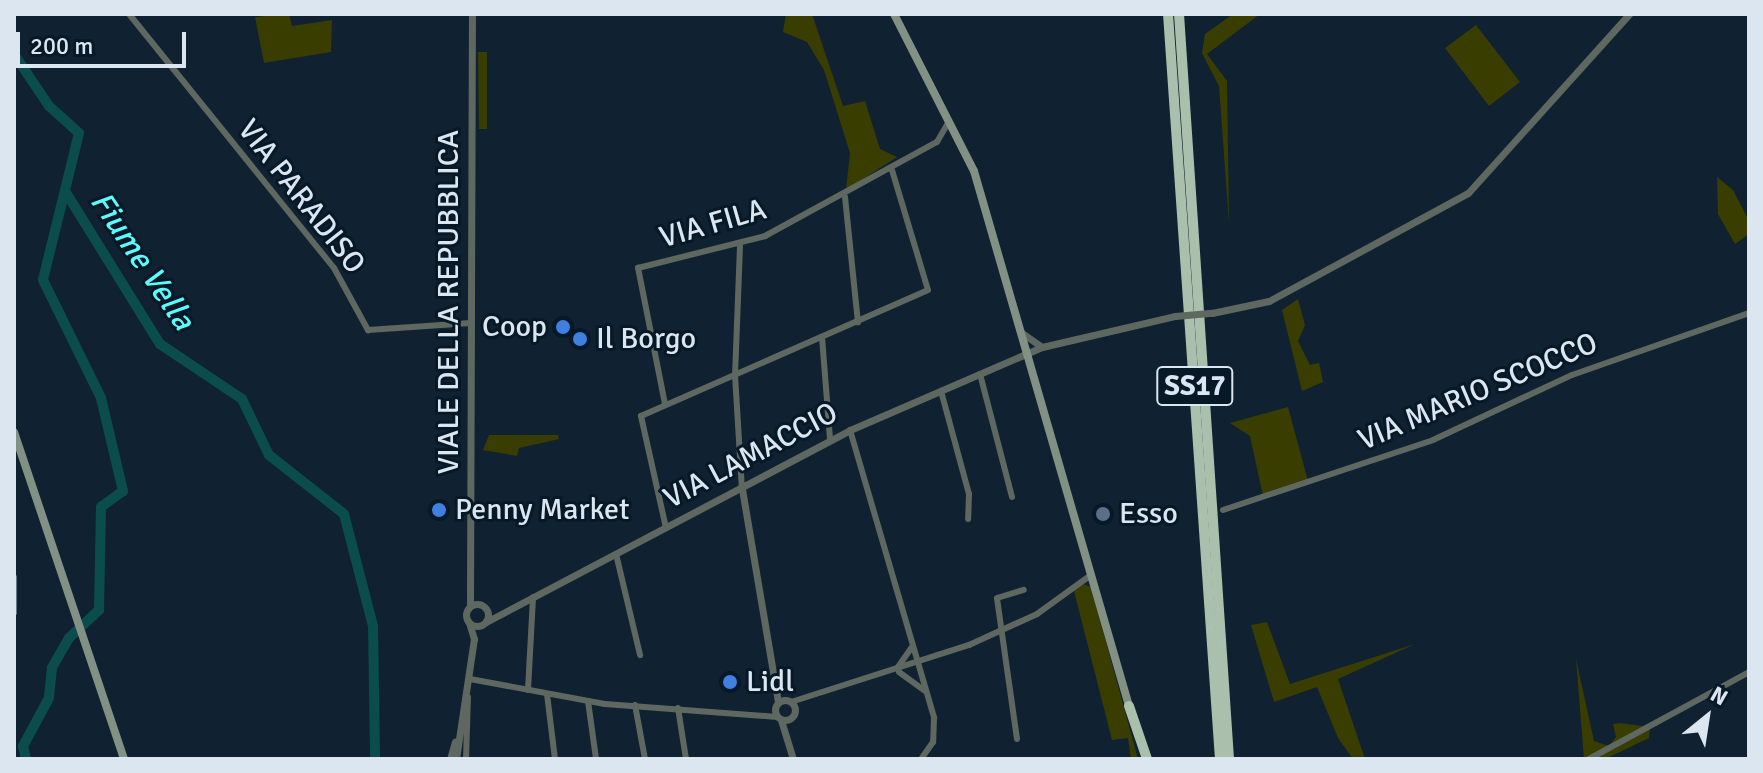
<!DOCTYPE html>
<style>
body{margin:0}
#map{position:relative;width:1763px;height:773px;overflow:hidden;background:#102231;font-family:Signika,sans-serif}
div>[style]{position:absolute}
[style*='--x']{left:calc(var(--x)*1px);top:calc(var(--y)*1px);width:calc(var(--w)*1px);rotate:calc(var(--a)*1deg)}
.green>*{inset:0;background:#393d00}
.river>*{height:10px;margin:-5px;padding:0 5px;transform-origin:5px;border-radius:5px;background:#0b4d4d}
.minor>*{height:6px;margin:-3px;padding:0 3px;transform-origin:3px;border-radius:3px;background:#5f6860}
.tertiary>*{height:7px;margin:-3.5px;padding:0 3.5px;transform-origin:3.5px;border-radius:3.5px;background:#5f6860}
.tertiary>.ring{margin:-3.5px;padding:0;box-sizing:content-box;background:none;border:7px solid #5f6860;border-radius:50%}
.secondary>*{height:8px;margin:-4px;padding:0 4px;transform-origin:4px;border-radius:4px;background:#829184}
.trunk>*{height:10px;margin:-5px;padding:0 5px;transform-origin:5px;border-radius:5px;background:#aac0ad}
.rail>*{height:5px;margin-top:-2.5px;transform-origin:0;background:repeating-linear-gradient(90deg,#071827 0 6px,#becad6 0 12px);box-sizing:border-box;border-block:2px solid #becad6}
.tertiary-bridge>*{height:7px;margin:-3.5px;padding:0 3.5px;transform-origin:3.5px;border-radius:3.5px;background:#5f6860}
.dots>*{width:22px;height:22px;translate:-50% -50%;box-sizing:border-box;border:4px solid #071827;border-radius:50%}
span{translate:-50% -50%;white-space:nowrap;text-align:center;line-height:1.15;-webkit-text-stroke:6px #071827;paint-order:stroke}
.shield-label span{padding:2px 6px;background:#071827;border:2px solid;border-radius:6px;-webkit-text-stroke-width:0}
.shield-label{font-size:28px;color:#dbe6f1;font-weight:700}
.street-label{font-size:30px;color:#dbe6f1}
.poi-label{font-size:30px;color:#dbe6f1}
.right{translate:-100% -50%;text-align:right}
.left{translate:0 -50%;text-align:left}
.water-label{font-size:32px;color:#5cfbfc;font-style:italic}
.frame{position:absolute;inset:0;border:16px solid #dbe6f1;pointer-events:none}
.north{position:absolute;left:1667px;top:677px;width:80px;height:80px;-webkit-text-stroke:6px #071827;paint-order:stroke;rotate:30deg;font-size:22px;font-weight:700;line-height:32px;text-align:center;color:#dbe6f1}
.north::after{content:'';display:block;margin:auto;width:28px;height:36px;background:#dbe6f1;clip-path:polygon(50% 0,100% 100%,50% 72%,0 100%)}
.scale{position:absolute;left:16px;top:32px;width:170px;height:36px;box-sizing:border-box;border:4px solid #dbe6f1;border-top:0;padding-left:10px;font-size:24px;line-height:28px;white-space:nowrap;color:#dbe6f1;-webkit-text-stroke:6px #071827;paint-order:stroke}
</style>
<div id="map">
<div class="green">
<i style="clip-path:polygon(289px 14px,292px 26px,332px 20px,331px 52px,264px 63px,255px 17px)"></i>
<i style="clip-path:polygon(786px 14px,812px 14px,843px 106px,865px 101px,880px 149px,897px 157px,846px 190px,850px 153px,824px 70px,807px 42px,783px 32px)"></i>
<i style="clip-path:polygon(1233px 14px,1260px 14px,1207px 54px,1227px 81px,1229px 223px,1219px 86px,1202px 53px,1205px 34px)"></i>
<i style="clip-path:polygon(1476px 25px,1520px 82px,1489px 106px,1445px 48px)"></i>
<i style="clip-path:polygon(478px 52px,487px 52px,487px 129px,479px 129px)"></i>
<i style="clip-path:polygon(1717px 177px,1733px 190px,1749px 221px,1749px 234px,1735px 244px,1718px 214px)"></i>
<i style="clip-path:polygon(1298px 299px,1305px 325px,1298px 341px,1310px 365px,1319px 363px,1323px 382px,1302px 391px,1282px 310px)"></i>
<i style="clip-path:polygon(1288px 407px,1308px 481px,1263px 496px,1250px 436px,1230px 423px)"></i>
<i style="clip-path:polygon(489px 435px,558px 435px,559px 439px,519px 448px,517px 456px,483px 450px)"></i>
<i style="clip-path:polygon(1083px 584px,1091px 587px,1138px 759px,1131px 759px,1128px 738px,1112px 740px,1074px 591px)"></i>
<i style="clip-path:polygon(1267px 622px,1290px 684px,1415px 644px,1338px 679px,1365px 759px,1353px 759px,1338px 738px,1317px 687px,1274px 702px,1251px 625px)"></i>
<i style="clip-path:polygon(1576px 659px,1594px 741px,1609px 746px,1616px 737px,1613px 724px,1620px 723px,1650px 727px,1649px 738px,1605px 759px,1584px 759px)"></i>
</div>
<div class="river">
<i style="--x:14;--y:54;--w:63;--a:56.1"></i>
<i style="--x:49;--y:106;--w:40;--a:42"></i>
<i style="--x:79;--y:133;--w:151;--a:103.8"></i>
<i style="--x:43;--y:280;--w:131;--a:63.8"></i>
<i style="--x:101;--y:398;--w:96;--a:76.7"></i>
<i style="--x:123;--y:491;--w:27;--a:144"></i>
<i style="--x:101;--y:507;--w:103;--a:91.1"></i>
<i style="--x:99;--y:610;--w:41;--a:137"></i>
<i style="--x:69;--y:638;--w:34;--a:120"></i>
<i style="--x:52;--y:668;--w:30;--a:96"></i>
<i style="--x:49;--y:698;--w:55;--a:118.4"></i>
<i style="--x:23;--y:746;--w:13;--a:77"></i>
<i style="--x:65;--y:191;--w:180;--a:58.2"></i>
<i style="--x:160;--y:344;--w:99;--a:33.9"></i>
<i style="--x:242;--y:399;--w:62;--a:64.3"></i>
<i style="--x:269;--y:455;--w:95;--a:38.2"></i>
<i style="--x:344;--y:514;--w:116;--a:75.5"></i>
<i style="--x:373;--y:626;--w:133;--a:89.1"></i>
</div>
<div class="minor">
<i style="--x:129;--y:14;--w:326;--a:51.1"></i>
<i style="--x:334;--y:268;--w:71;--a:61.3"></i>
<i style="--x:368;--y:330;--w:103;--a:-3.9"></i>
<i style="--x:845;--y:197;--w:126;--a:84.1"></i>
<i style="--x:740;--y:246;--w:129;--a:92.2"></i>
<i style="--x:735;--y:375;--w:114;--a:86.5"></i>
<i style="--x:822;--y:337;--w:102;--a:85.5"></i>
<i style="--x:980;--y:374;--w:127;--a:75.4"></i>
<i style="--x:941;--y:391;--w:107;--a:74.8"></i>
<i style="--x:969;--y:494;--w:25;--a:92"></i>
<i style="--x:665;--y:404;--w:139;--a:-101.2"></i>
<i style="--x:638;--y:268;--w:131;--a:-14.1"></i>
<i style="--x:765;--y:236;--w:196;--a:-28.7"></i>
<i style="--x:937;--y:142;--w:24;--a:-60"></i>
<i style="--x:850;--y:430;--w:300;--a:73.7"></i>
<i style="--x:934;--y:718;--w:24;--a:92"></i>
<i style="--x:933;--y:742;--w:21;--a:125"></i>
<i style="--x:1223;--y:510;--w:221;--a:-18.4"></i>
<i style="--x:1433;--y:440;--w:153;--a:-25.1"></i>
<i style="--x:1572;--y:375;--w:188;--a:-19.3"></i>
<i style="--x:666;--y:528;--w:115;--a:-102.6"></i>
<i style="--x:641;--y:416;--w:313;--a:-23.7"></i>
<i style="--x:928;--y:290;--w:125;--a:-106.7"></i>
<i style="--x:616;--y:554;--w:104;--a:76.6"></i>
<i style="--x:898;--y:667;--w:24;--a:-55"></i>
<i style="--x:899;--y:672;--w:32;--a:36"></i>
<i style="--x:470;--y:679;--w:137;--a:10.5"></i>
<i style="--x:605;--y:704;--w:173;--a:4.3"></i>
<i style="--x:528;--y:690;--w:93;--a:-86.9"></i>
<i style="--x:547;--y:694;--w:65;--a:83"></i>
<i style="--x:588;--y:701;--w:59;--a:82.1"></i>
<i style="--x:791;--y:702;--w:187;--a:-17.8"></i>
<i style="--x:969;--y:645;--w:75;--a:-24.5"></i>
<i style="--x:1037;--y:614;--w:67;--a:-35.8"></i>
<i style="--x:635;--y:705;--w:55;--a:79.5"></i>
<i style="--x:678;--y:708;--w:52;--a:81.1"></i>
<i style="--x:1017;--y:739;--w:142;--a:-98.1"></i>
<i style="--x:997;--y:598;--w:28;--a:-17"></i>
<i style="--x:466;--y:759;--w:62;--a:-88.2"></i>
<i style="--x:1589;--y:759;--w:182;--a:-28.5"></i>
</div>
<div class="tertiary">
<i style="--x:1212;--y:313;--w:58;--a:-11.9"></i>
<i style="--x:1269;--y:301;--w:226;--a:-28.5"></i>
<i style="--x:1468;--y:193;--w:241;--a:-48"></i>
<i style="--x:1022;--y:333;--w:24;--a:35"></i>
<i style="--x:742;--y:489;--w:216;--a:80.4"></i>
<i class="ring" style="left:466px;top:604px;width:15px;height:15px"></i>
<i style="--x:470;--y:605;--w:591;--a:-89.81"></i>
<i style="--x:486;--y:622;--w:412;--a:-27.8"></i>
<i style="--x:850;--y:430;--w:209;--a:-23.4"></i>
<i style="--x:1042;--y:347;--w:137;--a:-13.1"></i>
<i class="ring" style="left:775px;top:700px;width:13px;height:13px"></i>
<i style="--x:781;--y:720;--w:41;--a:72.9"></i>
<i style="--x:450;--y:759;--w:18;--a:-74"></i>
<i style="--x:456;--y:759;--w:121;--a:-81.5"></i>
<i style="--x:474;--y:639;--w:17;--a:-107"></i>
</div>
<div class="secondary">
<i style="--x:894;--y:14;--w:176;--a:63"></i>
<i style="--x:974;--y:171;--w:557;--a:73.84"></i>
<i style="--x:14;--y:432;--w:345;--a:71.4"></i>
</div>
<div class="trunk">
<i style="--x:1168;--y:14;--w:747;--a:86.01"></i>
<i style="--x:1179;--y:14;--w:747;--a:86.16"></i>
<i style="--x:1129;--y:706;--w:56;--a:71.2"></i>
</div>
<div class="rail">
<i style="--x:14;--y:575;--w:39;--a:90"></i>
</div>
<div class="tertiary-bridge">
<i style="--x:1175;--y:316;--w:37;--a:-5"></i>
</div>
<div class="dots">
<i style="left:563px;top:327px;background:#3f7fe0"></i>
<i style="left:580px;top:339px;background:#3f7fe0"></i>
<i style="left:439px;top:510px;background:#3f7fe0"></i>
<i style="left:1103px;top:514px;background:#5c6f8a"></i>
<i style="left:730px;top:682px;background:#3f7fe0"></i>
</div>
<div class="shield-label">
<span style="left:1195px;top:386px">SS17</span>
</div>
<div class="street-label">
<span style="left:301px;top:197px;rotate:52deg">VIA PARADISO</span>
<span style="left:713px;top:224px;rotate:-16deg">VIA FILA</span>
<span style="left:449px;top:302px;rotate:-90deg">VIALE DELLA REPUBBLICA</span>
<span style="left:1478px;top:392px;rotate:-23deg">VIA MARIO SCOCCO</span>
<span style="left:751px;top:456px;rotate:-28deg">VIA LAMACCIO</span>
</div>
<div class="poi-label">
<span class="right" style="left:547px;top:327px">Coop</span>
<span class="left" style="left:596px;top:339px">Il Borgo</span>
<span class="left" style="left:455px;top:510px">Penny Market</span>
<span class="left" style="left:1119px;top:514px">Esso</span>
<span class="left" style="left:746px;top:682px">Lidl</span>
</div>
<div class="water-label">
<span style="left:142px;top:261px;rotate:56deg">Fiume Vella</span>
</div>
<div class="frame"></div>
<div class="north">N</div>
<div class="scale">200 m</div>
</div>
